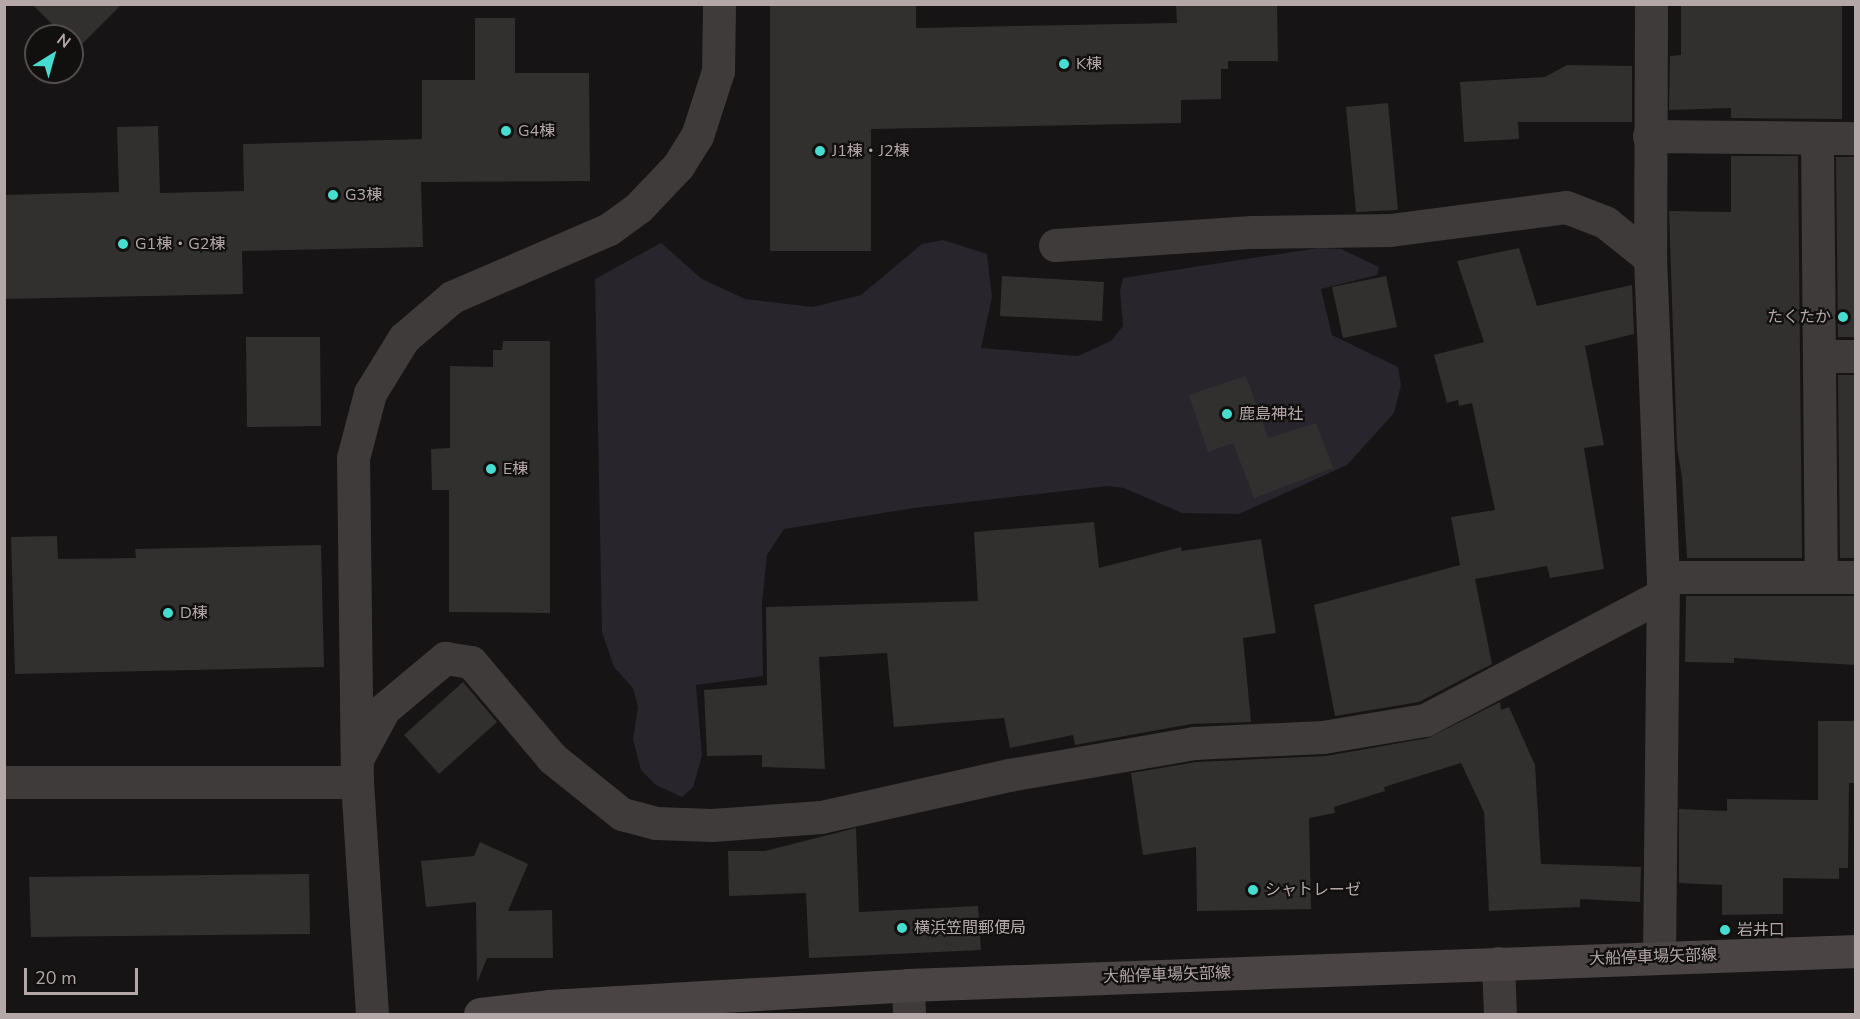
<!DOCTYPE html>
<meta charset="utf-8">
<style>
body{margin:0}
#map{position:relative;width:1860px;height:1019px;overflow:hidden;background:#161414;font-family:"Nunito Sans","Noto Sans JP",sans-serif}
div>[style]{position:absolute}
[style*='--x']{left:calc(var(--x)*1px);top:calc(var(--y)*1px);width:calc(var(--w)*1px);rotate:calc(var(--a)*1deg)}
.green>*{inset:0;background:#28252c}
.building>*{inset:0;background:#31302f}
.street>*{height:33px;margin:-16.5px;padding:0 16.5px;transform-origin:16.5px;border-radius:16.5px;background:#3f3b3b}
.secondary>*{height:33px;margin:-16.5px;padding:0 16.5px;transform-origin:16.5px;border-radius:16.5px;background:#4a4444}
.dots>*{width:16px;height:16px;translate:-50% -50%;box-sizing:border-box;border:3px solid #11100f;border-radius:50%}
span{translate:-50% -50%;white-space:nowrap;text-align:center;line-height:1.15;-webkit-text-stroke:4.5px #11100f;paint-order:stroke}
.poi-label{font-size:16px;color:#b4a7a8}
.left{translate:0 -50%;text-align:left}
.right{translate:-100% -50%;text-align:right}
.street-label{font-size:16px;color:#b4a7a8}
.frame{position:absolute;inset:0;border:6px solid #b4a7a8;pointer-events:none}
.north{position:absolute;left:24px;top:24px;width:60px;height:60px;box-sizing:border-box;background:#11100f;border:2px solid #524c4c;border-radius:50%;rotate:37deg;font-size:16px;font-weight:700;line-height:24px;text-align:center;color:#b4a7a8}
.north::after{content:'';display:block;margin:auto;width:21px;height:27px;background:#46dccf;clip-path:polygon(50% 0,100% 100%,50% 72%,0 100%)}
.scale{position:absolute;left:24px;top:968px;width:114px;height:27px;box-sizing:border-box;border:3px solid #b4a7a8;border-top:0;padding-left:8px;font-size:18px;line-height:21px;white-space:nowrap;color:#b4a7a8;-webkit-text-stroke:4px #11100f;paint-order:stroke}
</style>
<div id="map">
<div class="green">
<i style="clip-path:polygon(943px 240px,987px 254px,992px 297px,981px 348px,1078px 356px,1111px 341px,1123px 326px,1120px 291px,1123px 278px,1318px 248px,1341px 249px,1379px 267px,1377px 275px,1321px 289px,1332px 335px,1398px 367px,1401px 385px,1394px 413px,1347px 465px,1239px 514px,1182px 513px,1124px 488px,1108px 486px,914px 508px,784px 529px,767px 555px,762px 603px,763px 676px,696px 685px,702px 756px,693px 787px,682px 797px,656px 785px,641px 770px,633px 739px,638px 707px,633px 688px,614px 667px,602px 632px,595px 279px,661px 243px,702px 279px,745px 299px,813px 307px,861px 295px,922px 244px)"></i>
</div>
<div class="building">
<i style="clip-path:polygon(32px 4px,122px 4px,77px 49px,72px 36px,64px 36px)"></i>
<i style="clip-path:polygon(1176px 4px,1277px 4px,1278px 61px,1228px 61px,1228px 69px,1221px 69px,1221px 99px,1181px 100px,1181px 123px,871px 129px,871px 251px,770px 251px,770px 5px,916px 5px,916px 28px,1177px 23px)"></i>
<i style="clip-path:polygon(1681px 4px,1842px 4px,1842px 119px,1731px 118px,1731px 108px,1669px 110px,1670px 56px,1681px 55px)"></i>
<i style="clip-path:polygon(475px 18px,515px 18px,515px 73px,589px 73px,590px 181px,421px 182px,423px 247px,242px 251px,243px 294px,4px 299px,4px 195px,119px 192px,117px 127px,158px 126px,160px 193px,244px 191px,243px 144px,422px 139px,422px 80px,475px 80px)"></i>
<i style="clip-path:polygon(1567px 65px,1632px 66px,1632px 122px,1518px 122px,1519px 139px,1464px 142px,1460px 82px,1545px 77px)"></i>
<i style="clip-path:polygon(1388px 103px,1398px 210px,1356px 212px,1346px 107px)"></i>
<i style="clip-path:polygon(1731px 156px,1798px 156px,1802px 558px,1687px 558px,1682px 477px,1677px 448px,1669px 211px,1731px 212px)"></i>
<i style="clip-path:polygon(1836px 157px,1856px 157px,1856px 337px,1838px 337px)"></i>
<i style="clip-path:polygon(1519px 248px,1537px 306px,1632px 285px,1634px 334px,1585px 346px,1604px 445px,1584px 448px,1604px 569px,1550px 578px,1547px 566px,1475px 579px,1492px 664px,1419px 702px,1335px 716px,1314px 605px,1460px 565px,1451px 517px,1495px 510px,1472px 403px,1459px 406px,1458px 400px,1447px 403px,1434px 355px,1484px 342px,1457px 261px)"></i>
<i style="clip-path:polygon(1002px 276px,1104px 282px,1102px 321px,1000px 316px)"></i>
<i style="clip-path:polygon(1386px 276px,1397px 327px,1343px 338px,1332px 287px)"></i>
<i style="clip-path:polygon(246px 337px,320px 337px,321px 426px,247px 427px)"></i>
<i style="clip-path:polygon(503px 341px,550px 341px,550px 613px,449px 612px,449px 490px,432px 490px,431px 449px,450px 448px,450px 366px,493px 367px,493px 350px,502px 350px)"></i>
<i style="clip-path:polygon(1838px 375px,1856px 375px,1856px 558px,1840px 558px)"></i>
<i style="clip-path:polygon(1246px 376px,1268px 438px,1316px 423px,1333px 468px,1254px 498px,1233px 443px,1208px 452px,1189px 395px)"></i>
<i style="clip-path:polygon(1094px 522px,1099px 568px,1181px 547px,1182px 551px,1261px 539px,1276px 633px,1243px 638px,1251px 722px,1191px 724px,1075px 745px,1073px 735px,1010px 748px,1004px 718px,894px 727px,887px 653px,819px 657px,825px 769px,762px 767px,762px 755px,707px 756px,704px 690px,767px 685px,766px 607px,978px 601px,974px 532px)"></i>
<i style="clip-path:polygon(57px 536px,58px 559px,136px 558px,135px 549px,321px 545px,324px 667px,15px 674px,11px 537px)"></i>
<i style="clip-path:polygon(1686px 596px,1856px 596px,1856px 665px,1734px 658px,1734px 663px,1685px 662px)"></i>
<i style="clip-path:polygon(463px 682px,497px 722px,439px 774px,404px 735px)"></i>
<i style="clip-path:polygon(1500px 702px,1501px 710px,1509px 707px,1535px 765px,1541px 864px,1641px 867px,1640px 902px,1580px 899px,1580px 907px,1489px 911px,1484px 812px,1461px 763px,1384px 787px,1385px 791px,1334px 807px,1335px 813px,1309px 818px,1311px 909px,1197px 911px,1196px 847px,1143px 855px,1131px 773px,1196px 762px,1326px 756px,1428px 738px)"></i>
<i style="clip-path:polygon(1818px 721px,1856px 721px,1856px 783px,1849px 783px,1848px 868px,1839px 868px,1839px 879px,1783px 878px,1783px 914px,1722px 915px,1722px 885px,1679px 883px,1679px 809px,1727px 811px,1727px 799px,1818px 800px)"></i>
<i style="clip-path:polygon(856px 828px,859px 912px,978px 906px,981px 950px,809px 958px,806px 893px,729px 896px,728px 851px,765px 851px)"></i>
<i style="clip-path:polygon(480px 842px,528px 864px,508px 911px,552px 910px,553px 958px,487px 958px,477px 983px,476px 902px,426px 907px,421px 861px,474px 856px)"></i>
<i style="clip-path:polygon(309px 874px,310px 934px,31px 937px,29px 877px)"></i>
</div>
<div class="street">
<i style="--x:1651;--y:4;--w:254;--a:90.2"></i>
<i style="--x:1650;--y:258;--w:319;--a:87.7"></i>
<i style="--x:1663;--y:577;--w:379;--a:90.6"></i>
<i style="--x:1649;--y:136;--w:207;--a:0.6"></i>
<i style="--x:1817;--y:138;--w:439;--a:89.5"></i>
<i style="--x:1055;--y:245;--w:198;--a:-3.8"></i>
<i style="--x:1253;--y:232;--w:137;--a:-0.8"></i>
<i style="--x:1390;--y:230;--w:177;--a:-7.4"></i>
<i style="--x:1566;--y:207;--w:42;--a:21"></i>
<i style="--x:1605;--y:222;--w:58;--a:38.7"></i>
<i style="--x:1819;--y:356;--w:37;--a:0"></i>
<i style="--x:1663;--y:577;--w:193;--a:0"></i>
<i style="--x:357;--y:759;--w:57;--a:-61.6"></i>
<i style="--x:384;--y:709;--w:80;--a:-39.9"></i>
<i style="--x:445;--y:658;--w:26;--a:9"></i>
<i style="--x:471;--y:662;--w:126;--a:49.8"></i>
<i style="--x:552;--y:758;--w:90;--a:38.7"></i>
<i style="--x:622;--y:814;--w:35;--a:15"></i>
<i style="--x:656;--y:823;--w:56;--a:2"></i>
<i style="--x:712;--y:825;--w:109;--a:-4.2"></i>
<i style="--x:821;--y:817;--w:193;--a:-12.6"></i>
<i style="--x:1009;--y:775;--w:188;--a:-9.8"></i>
<i style="--x:1194;--y:743;--w:129;--a:-2.7"></i>
<i style="--x:1323;--y:737;--w:103;--a:-9.5"></i>
<i style="--x:1425;--y:720;--w:268;--a:-27.8"></i>
<i style="--x:4;--y:782;--w:353;--a:0"></i>
<i style="--x:357;--y:782;--w:232;--a:86.3"></i>
<i style="--x:357;--y:782;--w:324;--a:-90.7"></i>
<i style="--x:353;--y:458;--w:67;--a:-75.3"></i>
<i style="--x:370;--y:393;--w:65;--a:-58.3"></i>
<i style="--x:404;--y:338;--w:63;--a:-40.5"></i>
<i style="--x:452;--y:297;--w:171;--a:-23.4"></i>
<i style="--x:609;--y:229;--w:37;--a:-36"></i>
<i style="--x:639;--y:207;--w:57;--a:-46.4"></i>
<i style="--x:678;--y:166;--w:36;--a:-58"></i>
<i style="--x:697;--y:136;--w:68;--a:-72.1"></i>
<i style="--x:718;--y:71;--w:67;--a:-89.1"></i>
<i style="--x:1498;--y:963;--w:51;--a:87.8"></i>
<i style="--x:908;--y:985;--w:29;--a:88"></i>
</div>
<div class="secondary">
<i style="--x:480;--y:1014;--w:69;--a:-6.6"></i>
<i style="--x:549;--y:1006;--w:360;--a:-3.3"></i>
<i style="--x:908;--y:985;--w:949;--a:-2.05"></i>
</div>
<div class="dots">
<i style="left:1064px;top:64px;background:#46dccf"></i>
<i style="left:506px;top:131px;background:#46dccf"></i>
<i style="left:820px;top:151px;background:#46dccf"></i>
<i style="left:333px;top:195px;background:#46dccf"></i>
<i style="left:123px;top:244px;background:#46dccf"></i>
<i style="left:1843px;top:317px;background:#46dccf"></i>
<i style="left:1227px;top:414px;background:#46dccf"></i>
<i style="left:491px;top:469px;background:#46dccf"></i>
<i style="left:168px;top:613px;background:#46dccf"></i>
<i style="left:1253px;top:890px;background:#46dccf"></i>
<i style="left:902px;top:928px;background:#46dccf"></i>
<i style="left:1725px;top:930px;background:#46dccf"></i>
</div>
<div class="poi-label">
<span class="left" style="left:1076px;top:64px">K棟</span>
<span class="left" style="left:518px;top:131px">G4棟</span>
<span class="left" style="left:832px;top:151px">J1棟・J2棟</span>
<span class="left" style="left:345px;top:195px">G3棟</span>
<span class="left" style="left:135px;top:244px">G1棟・G2棟</span>
<span class="right" style="left:1831px;top:317px">たくたか</span>
<span class="left" style="left:1239px;top:414px">鹿島神社</span>
<span class="left" style="left:503px;top:469px">E棟</span>
<span class="left" style="left:180px;top:613px">D棟</span>
<span class="left" style="left:1265px;top:890px">シャトレーゼ</span>
<span class="left" style="left:914px;top:928px">横浜笠間郵便局</span>
<span class="left" style="left:1737px;top:930px">岩井口</span>
</div>
<div class="street-label">
<span style="left:1653px;top:957px;rotate:-2deg">大船停車場矢部線</span>
<span style="left:1167px;top:975px;rotate:-2deg">大船停車場矢部線</span>
</div>
<div class="frame"></div>
<div class="north">N</div>
<div class="scale">20 m</div>
</div>
